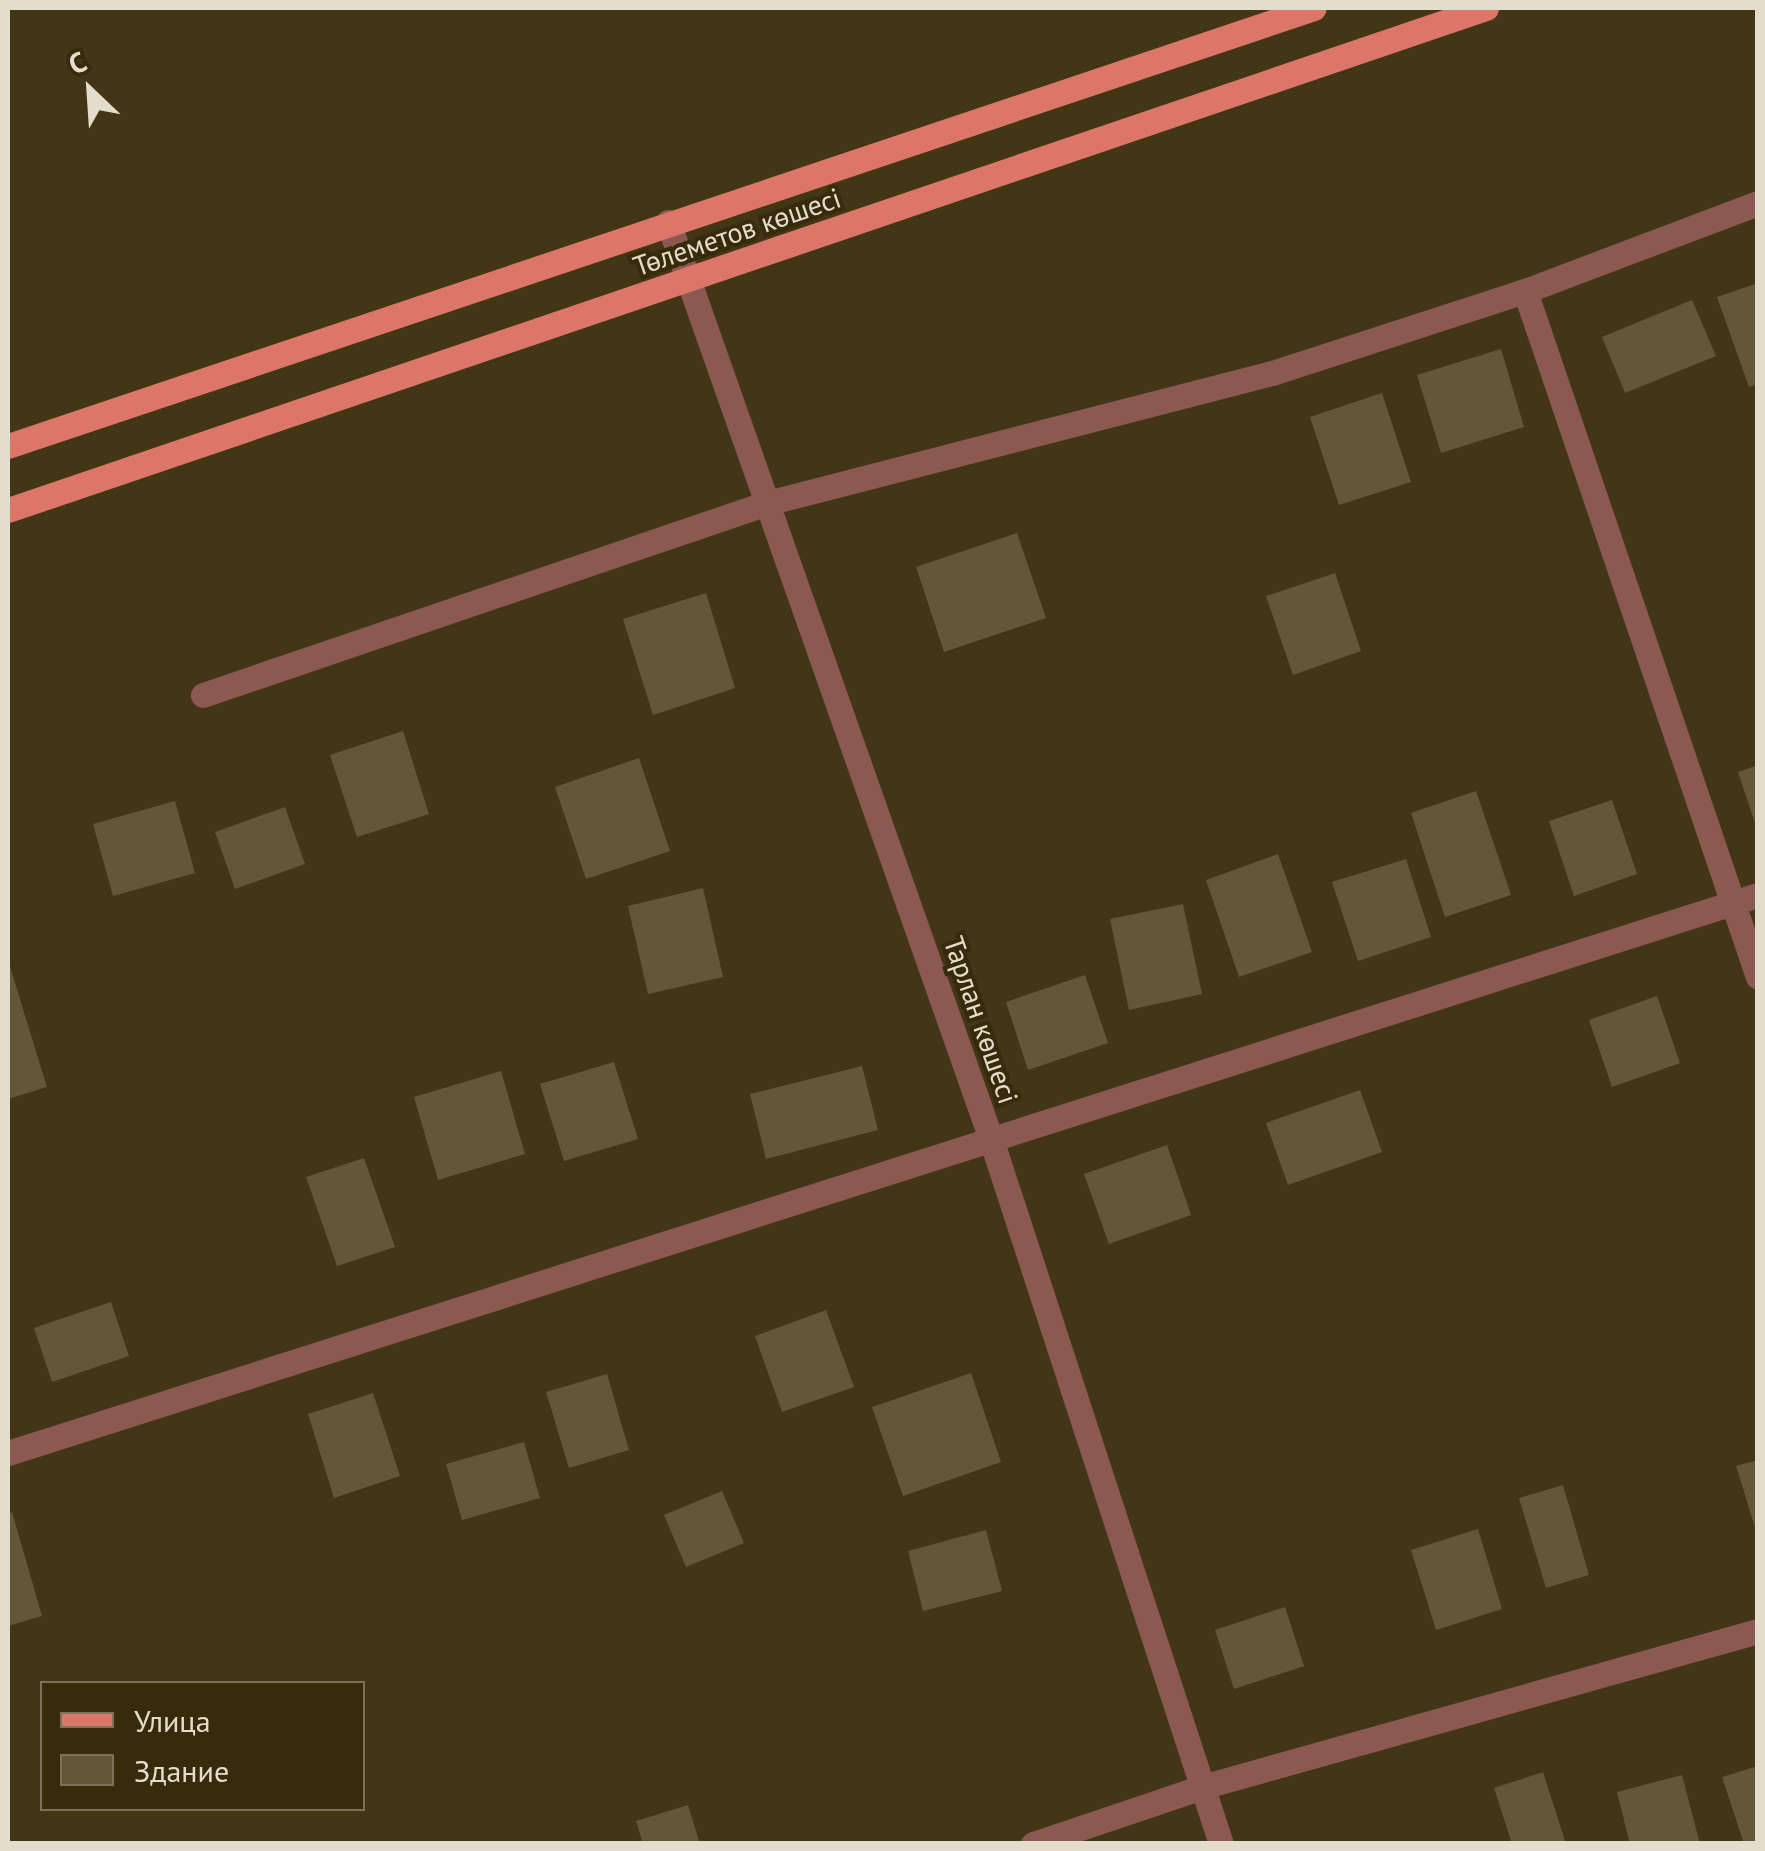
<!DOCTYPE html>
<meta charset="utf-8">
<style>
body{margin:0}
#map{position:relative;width:1765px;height:1851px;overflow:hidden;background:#423616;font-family:"PT Sans",sans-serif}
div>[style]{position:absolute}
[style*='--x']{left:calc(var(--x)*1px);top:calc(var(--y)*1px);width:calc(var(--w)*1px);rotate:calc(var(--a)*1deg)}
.building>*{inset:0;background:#645738}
.minor>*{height:25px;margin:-12.5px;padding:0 12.5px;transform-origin:12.5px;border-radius:12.5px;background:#8b5951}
.primary>*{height:25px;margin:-12.5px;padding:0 12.5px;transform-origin:12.5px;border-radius:12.5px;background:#db7668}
span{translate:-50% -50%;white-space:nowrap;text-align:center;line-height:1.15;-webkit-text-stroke:8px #382b0c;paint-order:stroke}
.street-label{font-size:28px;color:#e5ddcc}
.frame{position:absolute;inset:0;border:10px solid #e5ddcc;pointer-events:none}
.legend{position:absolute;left:40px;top:1681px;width:325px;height:130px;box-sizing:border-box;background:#382b0c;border:2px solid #7d7259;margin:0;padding:12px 18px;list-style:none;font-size:30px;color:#e5ddcc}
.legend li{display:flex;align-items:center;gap:20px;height:50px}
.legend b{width:50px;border:2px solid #7d7259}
.north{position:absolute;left:40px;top:40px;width:100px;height:100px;-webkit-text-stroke:8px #382b0c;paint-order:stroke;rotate:335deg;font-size:28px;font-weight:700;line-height:40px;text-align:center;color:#e5ddcc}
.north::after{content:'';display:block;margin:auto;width:35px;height:45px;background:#e5ddcc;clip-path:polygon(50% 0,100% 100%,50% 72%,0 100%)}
</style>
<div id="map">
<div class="building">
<i style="clip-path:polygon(1758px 283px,1758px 384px,1749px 387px,1717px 297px)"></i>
<i style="clip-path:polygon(1692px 300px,1716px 356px,1625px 393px,1602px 337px)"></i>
<i style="clip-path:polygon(1501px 349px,1524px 427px,1441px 453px,1417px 375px)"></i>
<i style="clip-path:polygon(1382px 393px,1411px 482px,1339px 505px,1310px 417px)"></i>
<i style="clip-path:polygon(1017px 533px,1046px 618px,944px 652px,916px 567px)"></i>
<i style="clip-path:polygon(1335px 573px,1361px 651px,1293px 675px,1266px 596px)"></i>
<i style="clip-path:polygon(706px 593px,735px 688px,653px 715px,623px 619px)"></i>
<i style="clip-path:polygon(403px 731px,429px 814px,357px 837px,330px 755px)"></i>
<i style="clip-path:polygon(639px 758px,670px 851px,586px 879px,555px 787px)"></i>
<i style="clip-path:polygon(1758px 765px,1758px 829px,1757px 829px,1738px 772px)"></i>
<i style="clip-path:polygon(1476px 791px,1511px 895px,1445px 917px,1411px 813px)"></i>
<i style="clip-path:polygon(1612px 800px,1637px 874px,1574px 896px,1549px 821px)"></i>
<i style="clip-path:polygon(175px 801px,195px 873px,113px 896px,93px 824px)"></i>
<i style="clip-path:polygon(285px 807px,305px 864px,235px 889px,215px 832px)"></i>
<i style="clip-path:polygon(1278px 854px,1312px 952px,1239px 977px,1206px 880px)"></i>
<i style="clip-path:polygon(1406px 859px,1431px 937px,1358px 961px,1332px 882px)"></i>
<i style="clip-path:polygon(703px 888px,723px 977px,648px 994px,628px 906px)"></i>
<i style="clip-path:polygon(1183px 904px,1202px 994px,1129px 1010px,1110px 919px)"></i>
<i style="clip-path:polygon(8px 960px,47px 1087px,8px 1099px)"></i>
<i style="clip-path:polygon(1085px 975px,1108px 1043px,1028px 1070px,1006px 1002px)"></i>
<i style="clip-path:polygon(1657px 996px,1680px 1063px,1612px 1087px,1589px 1020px)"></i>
<i style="clip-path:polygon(614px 1062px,638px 1139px,564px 1161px,540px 1084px)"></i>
<i style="clip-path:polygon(862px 1066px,878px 1130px,766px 1159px,750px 1094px)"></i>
<i style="clip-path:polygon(501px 1071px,525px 1154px,438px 1180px,414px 1097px)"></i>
<i style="clip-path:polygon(1360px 1090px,1382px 1152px,1288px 1185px,1266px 1123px)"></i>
<i style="clip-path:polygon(1167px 1145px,1191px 1215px,1109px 1244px,1084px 1174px)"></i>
<i style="clip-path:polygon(364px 1158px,395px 1247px,337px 1266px,306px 1177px)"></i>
<i style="clip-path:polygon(111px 1302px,129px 1356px,52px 1382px,34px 1328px)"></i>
<i style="clip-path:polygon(826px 1310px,854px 1387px,782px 1412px,755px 1336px)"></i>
<i style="clip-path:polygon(971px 1373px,1001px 1462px,903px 1496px,872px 1407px)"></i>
<i style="clip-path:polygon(607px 1374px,629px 1450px,569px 1468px,546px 1392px)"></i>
<i style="clip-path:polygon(373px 1393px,400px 1476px,334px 1498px,308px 1414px)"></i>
<i style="clip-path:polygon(524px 1442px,540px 1498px,462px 1520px,446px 1464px)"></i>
<i style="clip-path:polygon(1758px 1460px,1758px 1534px,1757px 1534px,1736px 1466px)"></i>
<i style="clip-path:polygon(1563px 1485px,1589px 1575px,1546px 1588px,1519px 1498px)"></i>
<i style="clip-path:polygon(722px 1491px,744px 1543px,686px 1567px,664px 1515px)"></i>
<i style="clip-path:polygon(12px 1512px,42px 1616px,8px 1626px,8px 1514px)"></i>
<i style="clip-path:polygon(1478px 1529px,1502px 1609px,1436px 1630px,1411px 1550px)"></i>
<i style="clip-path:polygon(986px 1530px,1002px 1591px,923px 1611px,908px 1551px)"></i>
<i style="clip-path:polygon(1285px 1607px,1304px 1666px,1234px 1689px,1215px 1630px)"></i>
<i style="clip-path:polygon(1758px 1766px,1758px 1841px,1744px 1844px,1722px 1777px)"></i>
<i style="clip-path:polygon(1543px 1772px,1566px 1844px,1512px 1844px,1494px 1788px)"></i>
<i style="clip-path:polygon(1682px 1775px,1700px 1844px,1630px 1844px,1617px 1792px)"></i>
<i style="clip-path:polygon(688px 1805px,700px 1844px,643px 1844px,636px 1821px)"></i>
</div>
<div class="minor">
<i style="--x:668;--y:222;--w:972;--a:70.6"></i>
<i style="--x:991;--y:1139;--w:742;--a:71.93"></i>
<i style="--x:1525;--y:291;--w:724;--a:71.24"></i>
<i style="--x:203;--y:695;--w:596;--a:-18.8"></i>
<i style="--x:767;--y:503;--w:521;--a:-14.44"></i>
<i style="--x:1272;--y:373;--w:266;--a:-18"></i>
<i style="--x:1525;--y:291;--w:249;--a:-20.7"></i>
<i style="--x:8;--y:1453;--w:1837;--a:-17.69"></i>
<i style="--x:1033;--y:1844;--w:178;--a:-18.6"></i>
<i style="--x:1202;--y:1787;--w:577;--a:-15.67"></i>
</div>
<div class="primary">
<i style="--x:8;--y:446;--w:1377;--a:-18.54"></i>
<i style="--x:8;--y:510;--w:1561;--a:-18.76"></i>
</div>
<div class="street-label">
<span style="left:737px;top:232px;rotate:-19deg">Төлеметов көшесі</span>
<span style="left:981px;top:1020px;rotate:71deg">Тарлан көшесі</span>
</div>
<div class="frame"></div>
<ul class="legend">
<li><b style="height:12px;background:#db7668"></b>Улица</li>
<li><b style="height:28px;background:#645738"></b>Здание</li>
</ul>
<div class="north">С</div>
</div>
